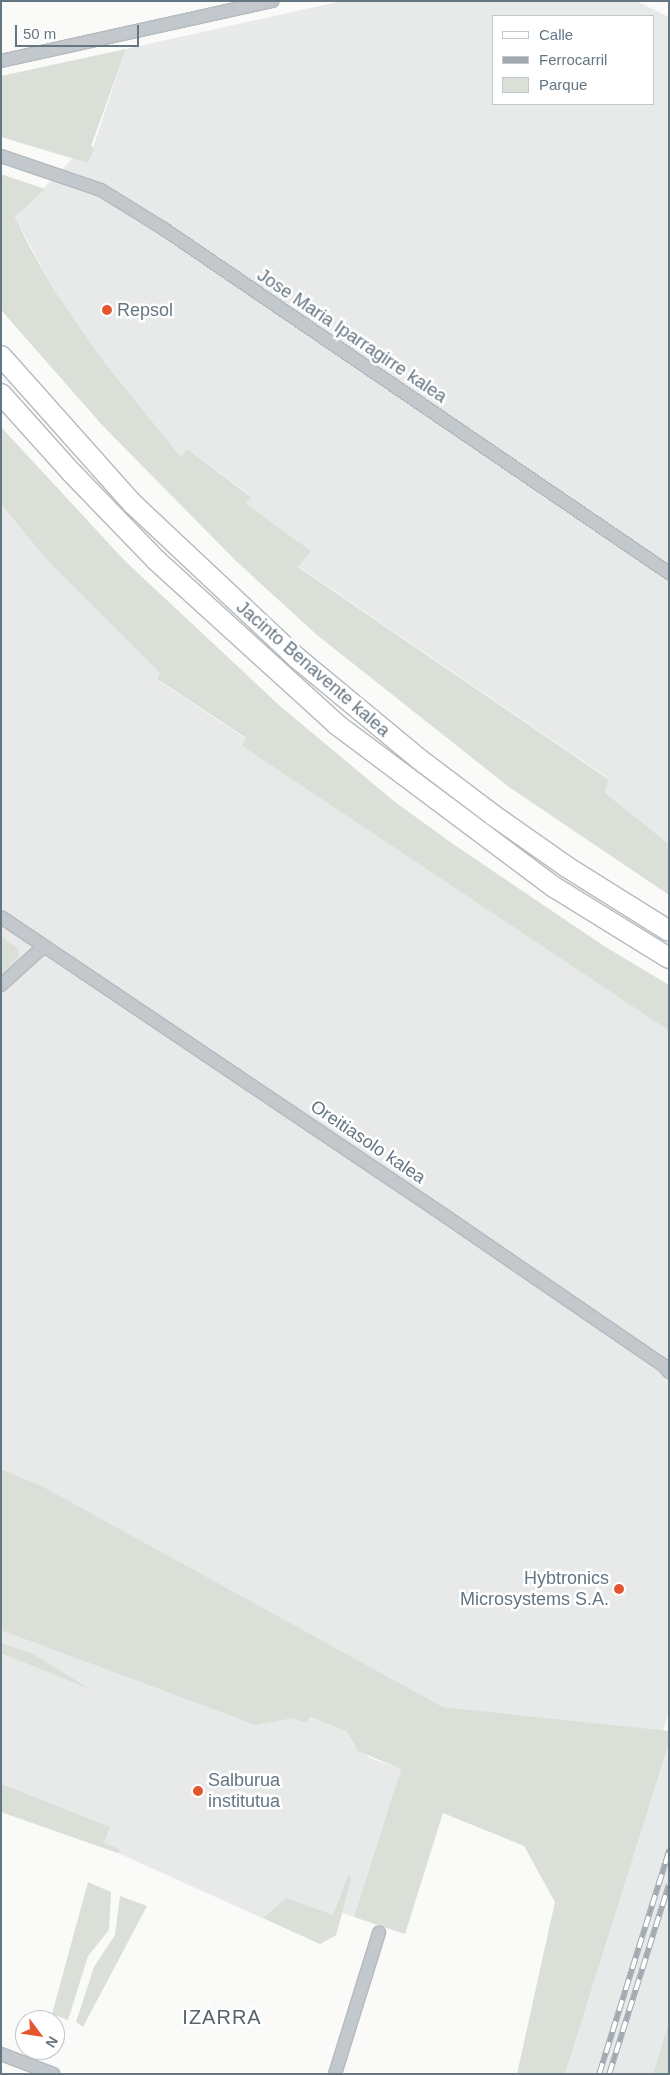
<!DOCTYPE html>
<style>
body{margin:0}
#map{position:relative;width:670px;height:2075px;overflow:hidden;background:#fafaf8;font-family:Helvetica,sans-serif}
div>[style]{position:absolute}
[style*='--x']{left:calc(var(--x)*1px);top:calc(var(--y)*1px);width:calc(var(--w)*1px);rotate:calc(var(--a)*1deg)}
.built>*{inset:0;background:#e8e9e9}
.green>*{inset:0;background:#dadfd7}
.roads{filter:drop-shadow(1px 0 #b5babe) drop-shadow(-1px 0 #b5babe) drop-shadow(0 1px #b5babe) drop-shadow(0 -1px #b5babe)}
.street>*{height:12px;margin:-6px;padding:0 6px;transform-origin:6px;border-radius:6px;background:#c3c8cc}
.primary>*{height:20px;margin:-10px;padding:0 10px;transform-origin:10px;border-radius:10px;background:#fff}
.rail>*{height:5.5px;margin-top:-2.75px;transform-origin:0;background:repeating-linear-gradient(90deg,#fff 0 11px,#a2aab0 0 22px);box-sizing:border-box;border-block:1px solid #a2aab0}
.dots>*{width:14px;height:14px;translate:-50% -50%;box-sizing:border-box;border:2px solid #fff;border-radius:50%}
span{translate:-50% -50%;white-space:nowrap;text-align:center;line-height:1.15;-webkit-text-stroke:5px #fff;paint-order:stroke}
.poi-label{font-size:18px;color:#657683}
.left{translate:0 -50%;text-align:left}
.right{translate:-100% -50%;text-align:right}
.street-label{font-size:18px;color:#657683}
.quarter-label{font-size:20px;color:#57646e;letter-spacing:1px}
.frame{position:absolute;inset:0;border:2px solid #657683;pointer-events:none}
.legend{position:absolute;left:492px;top:15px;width:162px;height:90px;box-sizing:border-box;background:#fff;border:1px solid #c1c8cd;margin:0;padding:6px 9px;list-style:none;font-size:15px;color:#657683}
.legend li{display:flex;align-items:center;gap:10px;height:25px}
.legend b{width:25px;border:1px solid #c1c8cd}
.north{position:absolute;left:15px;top:2010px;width:50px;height:50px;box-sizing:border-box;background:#fff;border:1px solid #c1c8cd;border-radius:50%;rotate:121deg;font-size:14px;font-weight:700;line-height:20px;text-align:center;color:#657683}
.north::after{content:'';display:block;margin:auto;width:18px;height:22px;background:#e4572e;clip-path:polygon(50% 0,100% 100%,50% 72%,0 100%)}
.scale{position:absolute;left:15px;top:25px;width:124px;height:22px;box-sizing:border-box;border:2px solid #657683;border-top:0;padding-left:6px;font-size:15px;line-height:18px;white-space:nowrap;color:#657683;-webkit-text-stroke:4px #fff;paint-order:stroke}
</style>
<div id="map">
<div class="built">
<i style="clip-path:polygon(evenodd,342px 1px,636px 1px,669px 17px,669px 844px,605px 793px,608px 778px,298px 566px,310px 551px,246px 504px,251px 496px,187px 449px,181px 457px,104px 362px,54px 290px,15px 217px,73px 158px,88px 163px,126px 49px,342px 1px,494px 16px,654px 16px,654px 104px,494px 104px,494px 16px)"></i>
<i style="clip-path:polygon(1px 504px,46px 559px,160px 673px,157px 680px,246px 739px,242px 746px,669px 1031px,669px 1712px,663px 1731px,443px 1707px,40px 1485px,1px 1469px)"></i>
<i style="clip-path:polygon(1px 1619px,293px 1711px,346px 1731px,353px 1744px,370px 1758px,401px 1769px,354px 1917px,342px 1913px,336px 1935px,320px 1944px,118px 1853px,1px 1812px)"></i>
<i style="clip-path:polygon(669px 1743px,669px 2021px,653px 2074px,565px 2074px)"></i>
</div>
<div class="green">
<i style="clip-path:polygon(126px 49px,91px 146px,94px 148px,88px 163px,1px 137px,1px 76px)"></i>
<i style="clip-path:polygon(1px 174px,45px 189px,15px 217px,27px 242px,54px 290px,104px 362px,181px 457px,187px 449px,251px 497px,246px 504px,311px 551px,298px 567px,608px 779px,605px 793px,669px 844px,669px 895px,509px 787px,317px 635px,235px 560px,103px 426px,1px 310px)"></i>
<i style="clip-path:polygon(1px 427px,125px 561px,280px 706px,395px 802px,453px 844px,604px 946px,669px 985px,669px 1031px,242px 746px,246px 738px,157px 679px,160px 673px,46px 559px,1px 504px)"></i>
<i style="clip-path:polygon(1px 936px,19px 950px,18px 958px,1px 974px)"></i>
<i style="clip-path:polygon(1px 1469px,40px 1485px,443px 1707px,669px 1731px,669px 1743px,565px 2074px,517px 2074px,555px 1902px,524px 1846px,443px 1813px,405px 1934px,354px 1917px,401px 1769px,358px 1751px,346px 1731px,310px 1717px,306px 1723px,293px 1718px,256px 1725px,1px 1630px)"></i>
<i style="clip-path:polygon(1px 1643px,33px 1654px,90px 1689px,1px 1653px)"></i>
<i style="clip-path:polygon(1px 1784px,110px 1827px,104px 1843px,119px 1849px,118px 1853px,1px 1812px)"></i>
<i style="clip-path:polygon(349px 1874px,351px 1879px,336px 1935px,320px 1944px,263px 1918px,286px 1898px,333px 1915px)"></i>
<i style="clip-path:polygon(88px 1882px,111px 1892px,109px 1930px,88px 1956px,68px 2020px,52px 2014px)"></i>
<i style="clip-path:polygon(120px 1896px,147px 1906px,83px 2027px,76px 2022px,94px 1967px,115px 1935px)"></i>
<i style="clip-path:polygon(669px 2021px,669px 2074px,653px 2074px)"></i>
</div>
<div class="roads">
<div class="street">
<i style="--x:1;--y:61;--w:278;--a:-12.5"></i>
<i style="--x:1;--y:156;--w:106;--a:18.8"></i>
<i style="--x:101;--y:190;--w:74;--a:31.8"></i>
<i style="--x:164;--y:229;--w:611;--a:34.26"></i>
<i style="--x:1;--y:917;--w:523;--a:33.93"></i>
<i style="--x:435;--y:1209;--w:276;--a:34.4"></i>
<i style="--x:663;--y:1365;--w:9;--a:49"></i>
<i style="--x:1;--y:985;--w:57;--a:-42.1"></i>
<i style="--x:1;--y:2054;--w:56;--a:21"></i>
<i style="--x:335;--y:2074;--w:148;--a:-72.7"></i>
</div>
<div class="primary">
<i style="--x:1;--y:356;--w:198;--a:48.3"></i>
<i style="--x:133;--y:504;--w:225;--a:43.2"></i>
<i style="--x:297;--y:658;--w:158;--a:39.6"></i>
<i style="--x:419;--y:759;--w:93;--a:37.1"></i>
<i style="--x:493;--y:815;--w:90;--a:35.1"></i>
<i style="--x:567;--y:867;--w:120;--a:32.1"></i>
<i style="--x:1;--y:394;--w:106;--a:48.1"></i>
<i style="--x:72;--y:473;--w:121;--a:46"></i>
<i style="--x:156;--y:560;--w:244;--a:42.3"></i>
<i style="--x:336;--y:724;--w:272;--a:36.8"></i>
<i style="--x:554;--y:887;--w:135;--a:31.7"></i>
</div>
</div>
<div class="rail">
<i style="--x:599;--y:2074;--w:235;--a:-72.6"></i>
<i style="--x:609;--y:2074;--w:199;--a:-72.5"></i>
</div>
<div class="dots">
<i style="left:107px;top:310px;background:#e4572e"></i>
<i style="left:619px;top:1589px;background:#e4572e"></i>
<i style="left:198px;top:1791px;background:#e4572e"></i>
</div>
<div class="poi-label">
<span class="left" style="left:117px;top:310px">Repsol</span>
<span class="right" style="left:609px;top:1589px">Hybtronics<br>Microsystems S.A.</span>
<span class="left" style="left:208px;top:1791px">Salburua<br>institutua</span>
</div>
<div class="street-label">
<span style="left:352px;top:336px;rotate:34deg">Jose Maria Iparragirre kalea</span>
<span style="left:313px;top:669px;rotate:41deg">Jacinto Benavente kalea</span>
<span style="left:368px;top:1142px;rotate:34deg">Oreitiasolo kalea</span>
</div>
<div class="quarter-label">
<span style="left:222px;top:2017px">IZARRA</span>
</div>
<div class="frame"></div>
<ul class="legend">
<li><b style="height:6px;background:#fff"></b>Calle</li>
<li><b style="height:6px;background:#a2aab0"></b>Ferrocarril</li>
<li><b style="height:14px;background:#dadfd7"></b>Parque</li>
</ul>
<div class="north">N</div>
<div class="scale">50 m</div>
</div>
